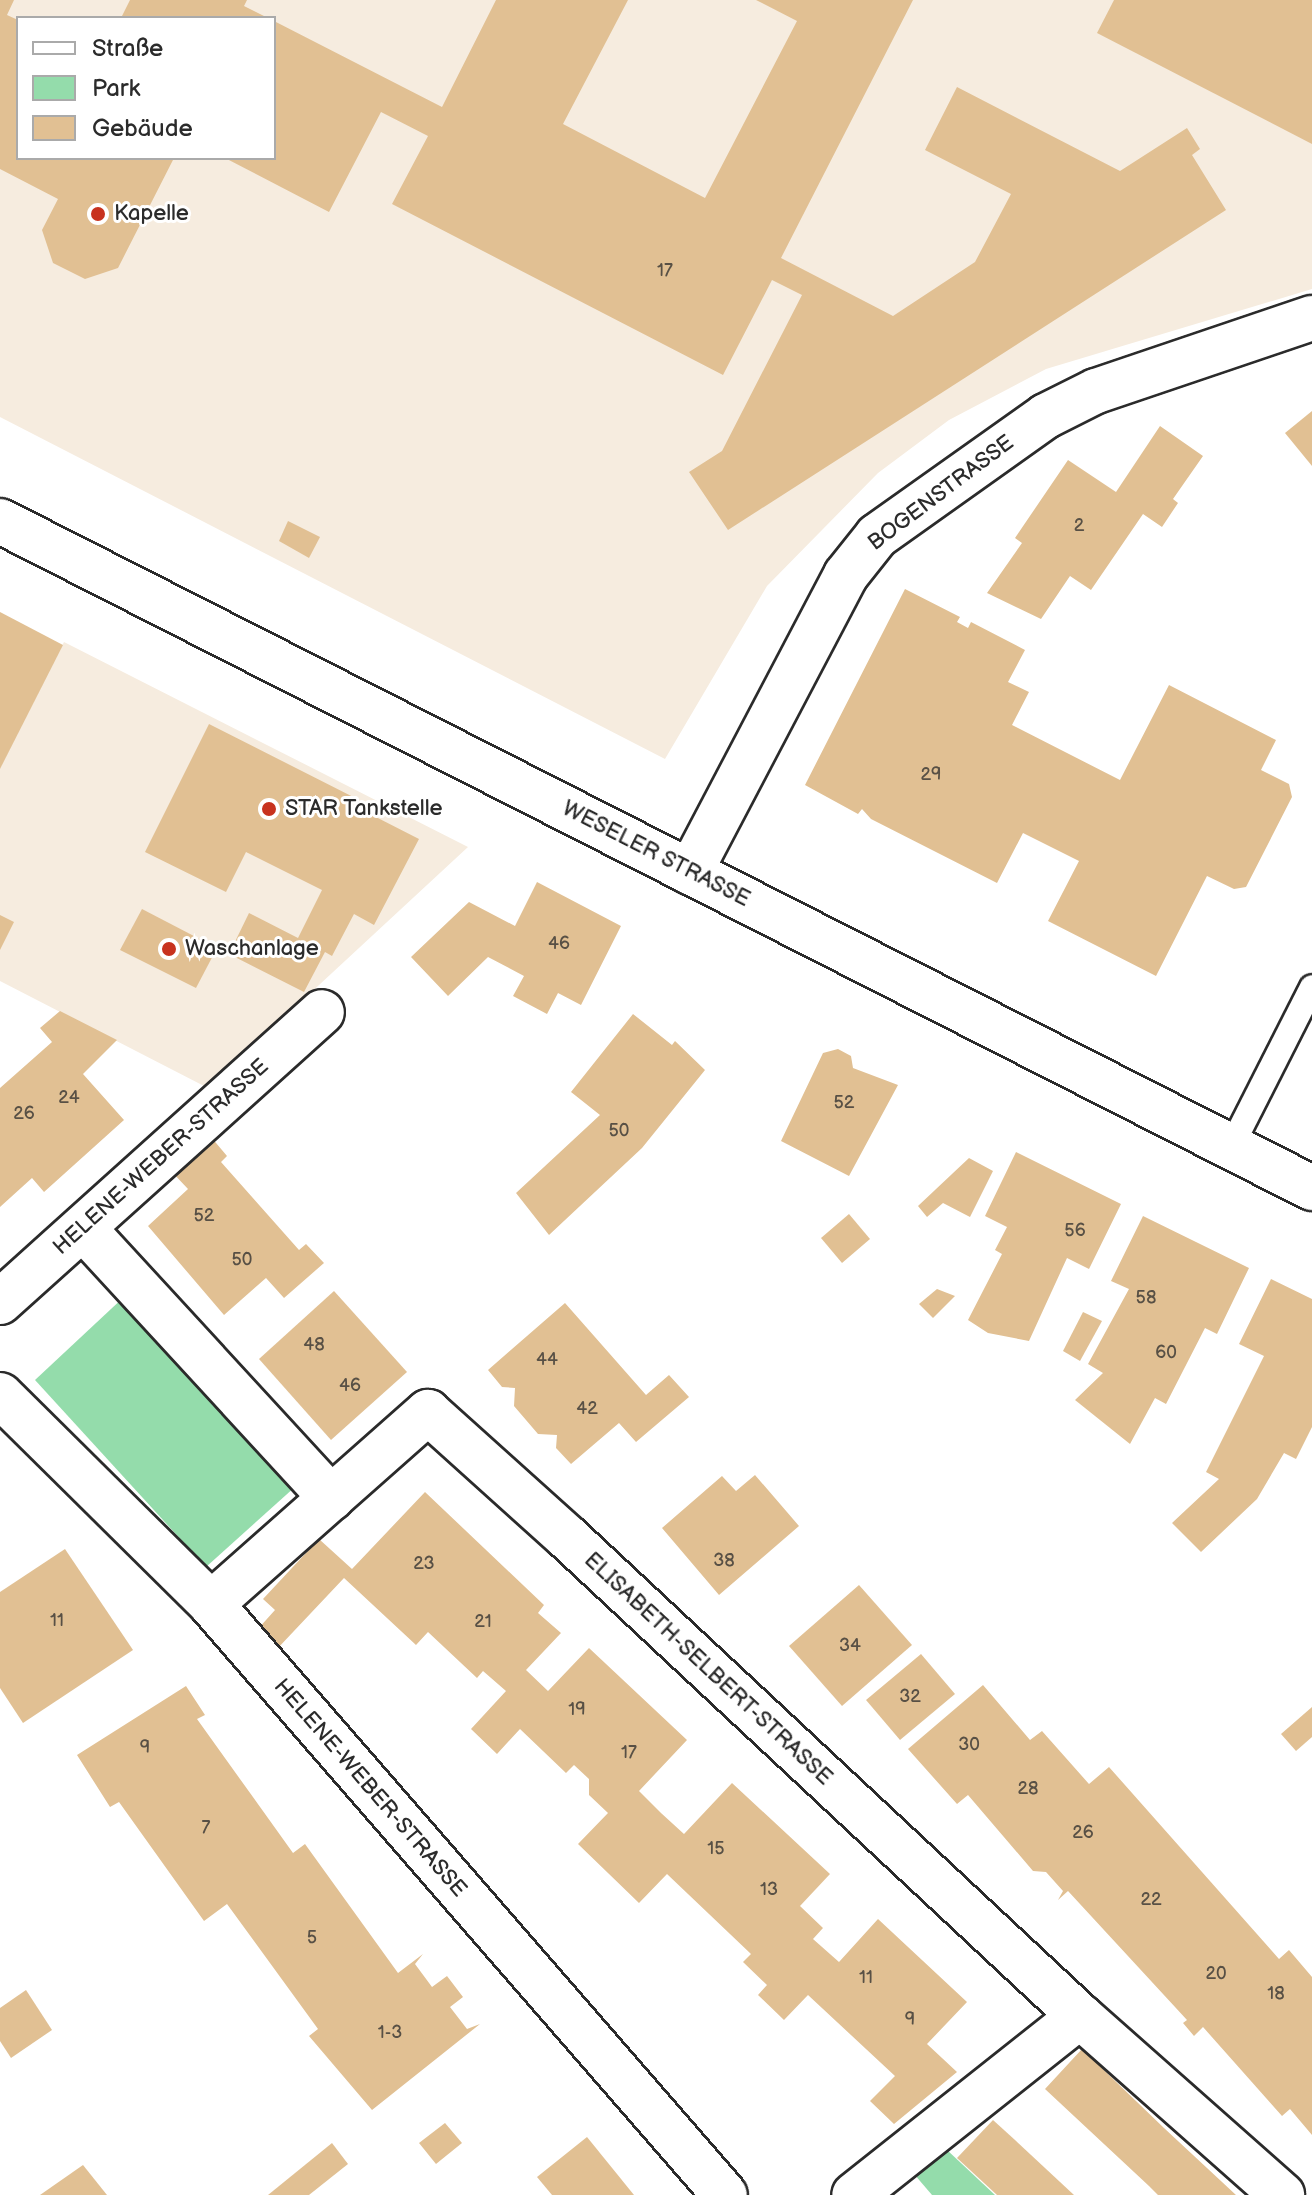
<!DOCTYPE html>
<meta charset="utf-8">
<style>
body{margin:0}
#map{position:relative;width:1312px;height:2195px;overflow:hidden;background:#fff;font-family:"Balsamiq Sans",sans-serif}
div>[style]{position:absolute}
[style*='--x']{left:calc(var(--x)*1px);top:calc(var(--y)*1px);width:calc(var(--w)*1px);rotate:calc(var(--a)*1deg)}
.built>*{inset:0;background:#f6ecdf}
.green>*{inset:0;background:#94dcab}
.building>*{inset:0;background:#e1c093}
.roads{filter:drop-shadow(2px 0 #2b2b2b) drop-shadow(-2px 0 #2b2b2b) drop-shadow(0 2px #2b2b2b) drop-shadow(0 -2px #2b2b2b)}
.service>*{height:24px;margin:-12px;padding:0 12px;transform-origin:12px;border-radius:12px;background:#fff}
.minor>*{height:44px;margin:-22px;padding:0 22px;transform-origin:22px;border-radius:22px;background:#fff}
.primary>*{height:44px;margin:-22px;padding:0 22px;transform-origin:22px;border-radius:22px;background:#fff}
.dots>*{width:22px;height:22px;translate:-50% -50%;box-sizing:border-box;border:4px solid #fff;border-radius:50%}
span{translate:-50% -50%;white-space:nowrap;text-align:center;line-height:1.15;-webkit-text-stroke:6px #fff;paint-order:stroke}
.number-label{font-size:18px;color:#585045}
.number-label span{-webkit-text-stroke-width:0}
.poi-label{font-size:22px;color:#2b2b2b}
.left{translate:0 -50%;text-align:left}
.street-label{font-size:22px;color:#2b2b2b}
.legend{position:absolute;left:16px;top:16px;width:260px;height:144px;box-sizing:border-box;background:#fff;border:2px solid #aaa;margin:0;padding:10px 14px;list-style:none;font-size:24px;color:#2b2b2b}
.legend li{display:flex;align-items:center;gap:16px;height:40px}
.legend b{width:40px;border:2px solid #aaa}
</style>
<div id="map">
<div class="built">
<i style="clip-path:polygon(evenodd,0 0,1312px 0,1312px 289px,1046px 369px,949px 420px,878px 473px,767px 586px,665px 759px,0 417px,0 0,18px 18px,274px 18px,274px 158px,18px 158px,18px 18px)"></i>
<i style="clip-path:polygon(64px 642px,468px 847px,305px 998px,233px 1079px,204px 1086px,0 981px,0 768px)"></i>
</div>
<div class="green">
<i style="clip-path:polygon(126px 1295px,296px 1486px,206px 1567px,35px 1380px)"></i>
<i style="clip-path:polygon(946px 2149px,995px 2195px,932px 2195px,914px 2174px)"></i>
</div>
<div class="building">
<i style="clip-path:polygon(0 0,14px 0,7px 15px,18px 20px,18px 158px,174px 158px,118px 268px,85px 279px,53px 263px,42px 230px,58px 199px,0 169px)"></i>
<i style="clip-path:polygon(130px 0,247px 0,244px 6px,268px 18px,121px 18px)"></i>
<i style="clip-path:polygon(496px 0,628px 0,563px 124px,705px 198px,797px 21px,756px 0,913px 0,781px 258px,893px 316px,975px 262px,1011px 194px,925px 150px,957px 87px,1120px 171px,1187px 128px,1200px 149px,1192px 155px,1226px 210px,728px 530px,689px 472px,722px 451px,802px 295px,772px 280px,723px 375px,392px 204px,428px 136px,381px 112px,329px 212px,225px 158px,274px 158px,274px 21px,442px 107px)"></i>
<i style="clip-path:polygon(1114px 0,1312px 0,1312px 144px,1097px 33px)"></i>
<i style="clip-path:polygon(1312px 411px,1312px 466px,1285px 433px)"></i>
<i style="clip-path:polygon(1160px 426px,1203px 456px,1173px 499px,1178px 503px,1162px 527px,1143px 514px,1091px 590px,1070px 576px,1041px 619px,987px 593px,1022px 543px,1015px 538px,1068px 460px,1116px 492px)"></i>
<i style="clip-path:polygon(288px 521px,320px 537px,309px 558px,279px 541px)"></i>
<i style="clip-path:polygon(905px 589px,960px 617px,957px 622px,968px 628px,971px 622px,1025px 650px,1008px 682px,1029px 692px,1012px 725px,1120px 780px,1169px 685px,1276px 740px,1261px 770px,1289px 784px,1292px 797px,1246px 887px,1234px 889px,1207px 876px,1156px 976px,1048px 921px,1079px 861px,1023px 833px,997px 883px,871px 819px,862px 809px,858px 814px,805px 785px)"></i>
<i style="clip-path:polygon(0 612px,63px 645px,0 769px)"></i>
<i style="clip-path:polygon(209px 724px,373px 807px,370px 814px,419px 839px,374px 925px,354px 914px,332px 956px,325px 952px,304px 992px,229px 954px,249px 913px,298px 938px,322px 890px,246px 852px,226px 892px,145px 852px)"></i>
<i style="clip-path:polygon(537px 882px,621px 926px,581px 1005px,558px 993px,547px 1014px,513px 996px,524px 976px,488px 957px,448px 996px,411px 957px,469px 902px,515px 926px)"></i>
<i style="clip-path:polygon(142px 909px,217px 948px,196px 988px,120px 950px)"></i>
<i style="clip-path:polygon(0 915px,14px 922px,0 950px)"></i>
<i style="clip-path:polygon(60px 1011px,117px 1040px,83px 1074px,124px 1120px,44px 1192px,32px 1178px,0 1207px,0 1088px,52px 1042px,40px 1028px)"></i>
<i style="clip-path:polygon(633px 1014px,672px 1045px,675px 1041px,705px 1070px,642px 1148px,549px 1235px,516px 1193px,600px 1115px,571px 1092px)"></i>
<i style="clip-path:polygon(838px 1049px,851px 1056px,853px 1068px,898px 1085px,849px 1176px,781px 1141px,823px 1053px)"></i>
<i style="clip-path:polygon(211px 1137px,227px 1156px,221px 1162px,299px 1250px,306px 1244px,324px 1263px,284px 1298px,266px 1278px,224px 1315px,148px 1226px,188px 1189px,171px 1171px)"></i>
<i style="clip-path:polygon(1016px 1152px,1121px 1204px,1089px 1269px,1067px 1258px,1029px 1341px,988px 1333px,968px 1320px,1002px 1254px,995px 1250px,1007px 1227px,985px 1216px)"></i>
<i style="clip-path:polygon(969px 1158px,993px 1171px,970px 1217px,943px 1203px,927px 1217px,918px 1206px)"></i>
<i style="clip-path:polygon(849px 1214px,870px 1239px,842px 1263px,821px 1238px)"></i>
<i style="clip-path:polygon(1143px 1216px,1249px 1268px,1217px 1334px,1205px 1328px,1166px 1404px,1155px 1398px,1130px 1444px,1075px 1400px,1103px 1373px,1088px 1364px,1129px 1289px,1111px 1281px)"></i>
<i style="clip-path:polygon(1271px 1279px,1312px 1299px,1312px 1427px,1296px 1459px,1284px 1453px,1257px 1499px,1201px 1552px,1172px 1523px,1219px 1479px,1206px 1472px,1264px 1356px,1239px 1344px)"></i>
<i style="clip-path:polygon(937px 1289px,955px 1296px,933px 1318px,919px 1304px)"></i>
<i style="clip-path:polygon(334px 1291px,407px 1372px,331px 1440px,259px 1359px)"></i>
<i style="clip-path:polygon(565px 1303px,646px 1395px,669px 1375px,689px 1397px,636px 1442px,619px 1423px,571px 1464px,556px 1448px,557px 1435px,538px 1434px,514px 1406px,515px 1388px,502px 1387px,488px 1370px)"></i>
<i style="clip-path:polygon(1083px 1312px,1102px 1321px,1080px 1361px,1063px 1351px)"></i>
<i style="clip-path:polygon(755px 1475px,799px 1526px,719px 1595px,662px 1528px,722px 1476px,736px 1491px)"></i>
<i style="clip-path:polygon(425px 1492px,544px 1605px,538px 1613px,561px 1633px,526px 1670px,548px 1691px,589px 1648px,687px 1740px,639px 1791px,661px 1813px,684px 1834px,732px 1783px,830px 1874px,800px 1906px,823px 1928px,813px 1939px,839px 1962px,878px 1919px,967px 2002px,927px 2044px,957px 2072px,894px 2124px,870px 2101px,895px 2076px,808px 1995px,784px 2020px,758px 1995px,767px 1985px,743px 1962px,751px 1954px,667px 1874px,639px 1903px,578px 1844px,608px 1813px,589px 1795px,589px 1779px,574px 1765px,566px 1773px,520px 1729px,497px 1754px,471px 1729px,506px 1691px,483px 1671px,477px 1678px,428px 1632px,416px 1645px,344px 1578px,277px 1649px,257px 1630px,275px 1610px,263px 1599px,319px 1539px,352px 1569px)"></i>
<i style="clip-path:polygon(65px 1549px,133px 1650px,23px 1723px,0 1688px,0 1592px)"></i>
<i style="clip-path:polygon(859px 1585px,912px 1645px,842px 1706px,789px 1646px)"></i>
<i style="clip-path:polygon(921px 1654px,955px 1694px,900px 1740px,866px 1700px)"></i>
<i style="clip-path:polygon(983px 1685px,1030px 1740px,1042px 1731px,1089px 1784px,1109px 1767px,1279px 1959px,1289px 1950px,1312px 1977px,1312px 2135px,1290px 2109px,1282px 2116px,1203px 2027px,1194px 2036px,1183px 2023px,1187px 2020px,1068px 1891px,1058px 1900px,1063px 1891px,1046px 1872px,1033px 1871px,968px 1795px,957px 1804px,908px 1749px)"></i>
<i style="clip-path:polygon(186px 1686px,205px 1715px,197px 1719px,293px 1853px,305px 1844px,398px 1973px,423px 1954px,415px 1964px,432px 1987px,447px 1976px,463px 1997px,450px 2007px,467px 2029px,480px 2024px,372px 2110px,309px 2036px,318px 2029px,227px 1904px,204px 1921px,119px 1802px,110px 1807px,77px 1755px)"></i>
<i style="clip-path:polygon(1312px 1707px,1312px 1737px,1296px 1751px,1281px 1734px)"></i>
<i style="clip-path:polygon(26px 1990px,52px 2030px,11px 2058px,0 2041px,0 2008px)"></i>
<i style="clip-path:polygon(1082px 2049px,1164px 2128px,1236px 2195px,1158px 2195px,1149px 2186px,1045px 2089px)"></i>
<i style="clip-path:polygon(993px 2120px,1015px 2140px,1074px 2195px,997px 2195px,957px 2158px)"></i>
<i style="clip-path:polygon(445px 2123px,462px 2143px,436px 2164px,419px 2143px)"></i>
<i style="clip-path:polygon(587px 2137px,634px 2195px,552px 2195px,537px 2177px)"></i>
<i style="clip-path:polygon(332px 2143px,348px 2164px,309px 2195px,268px 2195px)"></i>
<i style="clip-path:polygon(83px 2165px,107px 2195px,40px 2195px)"></i>
</div>
<div class="roads">
<div class="service">
<i style="--x:1231;--y:1147;--w:179;--a:-63.1"></i>
</div>
<div class="minor">
<i style="--x:690;--y:872;--w:335;--a:-62.3"></i>
<i style="--x:846;--y:575;--w:50;--a:-51.5"></i>
<i style="--x:877;--y:536;--w:207;--a:-35.4"></i>
<i style="--x:1046;--y:416;--w:56;--a:-26.6"></i>
<i style="--x:1096;--y:391;--w:228;--a:-18.7"></i>
<i style="--x:83;--y:1228;--w:367;--a:47.4"></i>
<i style="--x:0;--y:1302;--w:433;--a:-42"></i>
<i style="--x:0;--y:1395;--w:297;--a:44.7"></i>
<i style="--x:211;--y:1604;--w:783;--a:48.99"></i>
<i style="--x:211;--y:1604;--w:290;--a:-41.5"></i>
<i style="--x:428;--y:1412;--w:187;--a:42"></i>
<i style="--x:567;--y:1537;--w:702;--a:43.04"></i>
<i style="--x:1080;--y:2016;--w:288;--a:141.6"></i>
<i style="--x:1080;--y:2016;--w:270;--a:41.5"></i>
</div>
<div class="primary">
<i style="--x:0;--y:521;--w:1472;--a:26.95"></i>
</div>
</div>
<div class="dots">
<i style="left:98px;top:214px;background:#c8321e"></i>
<i style="left:269px;top:809px;background:#c8321e"></i>
<i style="left:169px;top:949px;background:#c8321e"></i>
</div>
<div class="number-label">
<span style="left:665px;top:271px">17</span>
<span style="left:1079px;top:526px">2</span>
<span style="left:931px;top:775px">29</span>
<span style="left:559px;top:944px">46</span>
<span style="left:69px;top:1098px">24</span>
<span style="left:844px;top:1103px">52</span>
<span style="left:24px;top:1114px">26</span>
<span style="left:619px;top:1131px">50</span>
<span style="left:204px;top:1216px">52</span>
<span style="left:1075px;top:1231px">56</span>
<span style="left:242px;top:1260px">50</span>
<span style="left:1146px;top:1298px">58</span>
<span style="left:314px;top:1345px">48</span>
<span style="left:1166px;top:1353px">60</span>
<span style="left:547px;top:1360px">44</span>
<span style="left:350px;top:1386px">46</span>
<span style="left:587px;top:1409px">42</span>
<span style="left:724px;top:1561px">38</span>
<span style="left:424px;top:1564px">23</span>
<span style="left:57px;top:1621px">11</span>
<span style="left:483px;top:1622px">21</span>
<span style="left:850px;top:1646px">34</span>
<span style="left:910px;top:1697px">32</span>
<span style="left:577px;top:1710px">19</span>
<span style="left:969px;top:1745px">30</span>
<span style="left:145px;top:1748px">9</span>
<span style="left:629px;top:1753px">17</span>
<span style="left:1028px;top:1789px">28</span>
<span style="left:206px;top:1828px">7</span>
<span style="left:1083px;top:1833px">26</span>
<span style="left:716px;top:1849px">15</span>
<span style="left:769px;top:1890px">13</span>
<span style="left:1151px;top:1900px">22</span>
<span style="left:312px;top:1938px">5</span>
<span style="left:1216px;top:1974px">20</span>
<span style="left:866px;top:1978px">11</span>
<span style="left:1276px;top:1994px">18</span>
<span style="left:910px;top:2020px">9</span>
<span style="left:390px;top:2033px">1-3</span>
</div>
<div class="poi-label">
<span class="left" style="left:114px;top:214px">Kapelle</span>
<span class="left" style="left:285px;top:809px">STAR Tankstelle</span>
<span class="left" style="left:185px;top:949px">Waschanlage</span>
</div>
<div class="street-label">
<span style="left:941px;top:493px;rotate:-37deg">BOGENSTRASSE</span>
<span style="left:656px;top:854px;rotate:27deg">WESELER STRASSE</span>
<span style="left:161px;top:1157px;rotate:-42deg">HELENE-WEBER-STRASSE</span>
<span style="left:708px;top:1669px;rotate:43deg">ELISABETH-SELBERT-STRASSE</span>
<span style="left:370px;top:1788px;rotate:49deg">HELENE-WEBER-STRASSE</span>
</div>
<ul class="legend">
<li><b style="height:10px;background:#fff"></b>Straße</li>
<li><b style="height:22px;background:#94dcab"></b>Park</li>
<li><b style="height:22px;background:#e1c093"></b>Gebäude</li>
</ul>
</div>
